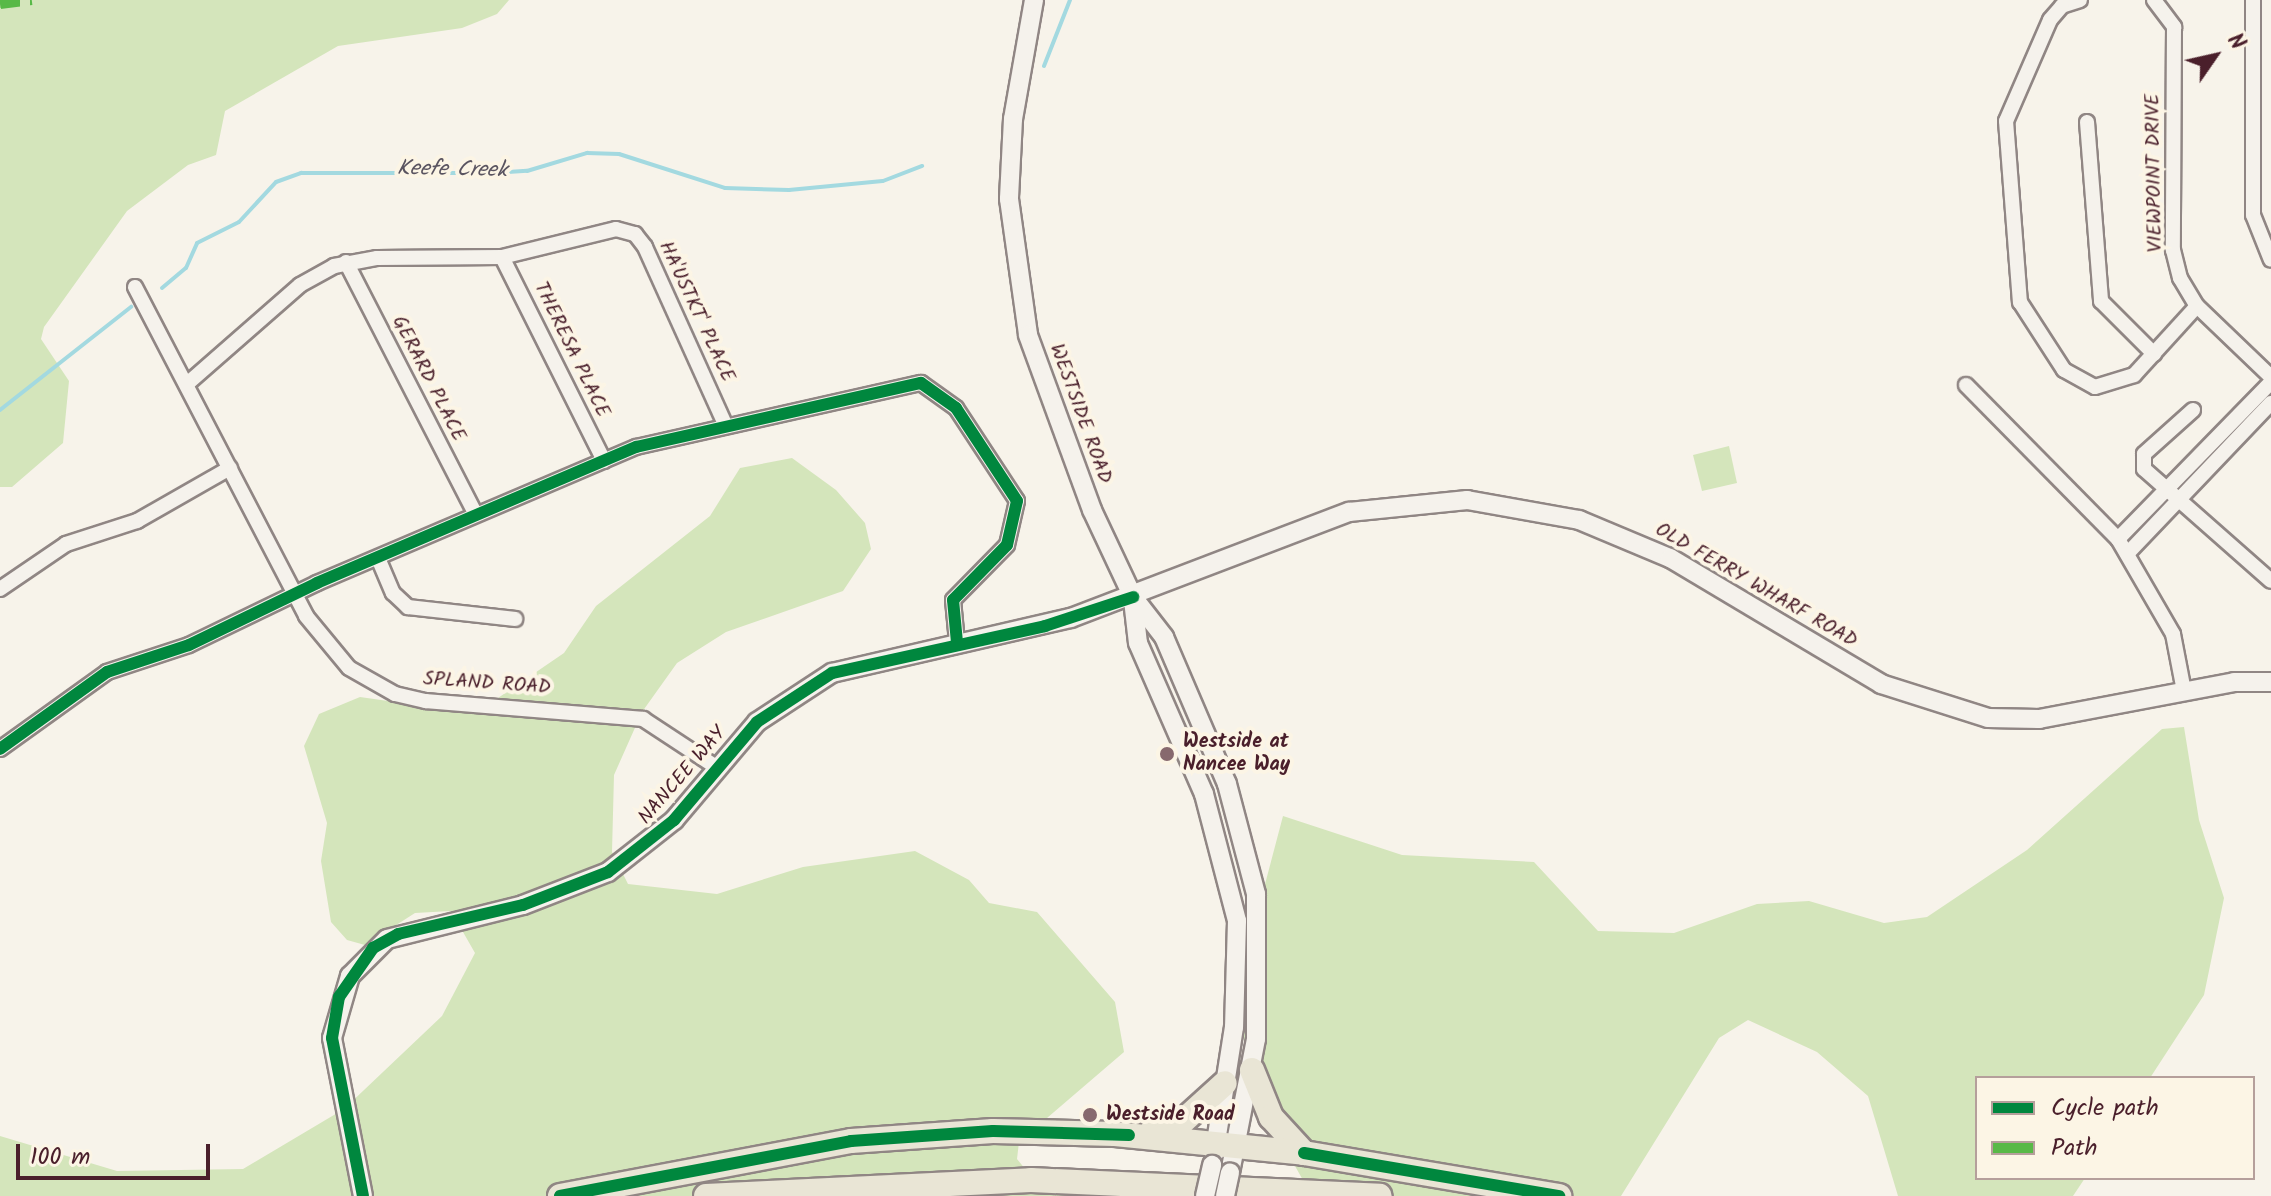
<!DOCTYPE html>
<style>
body{margin:0}
#map{position:relative;width:2271px;height:1196px;overflow:hidden;background:#f7f3ea;font-family:Kalam,sans-serif}
div>[style]{position:absolute}
[style*='--x']{left:calc(var(--x)*1px);top:calc(var(--y)*1px);width:calc(var(--w)*1px);rotate:calc(var(--a)*1deg)}
.green>*{inset:0;background:#d4e5bb}
.stream>*{height:4px;margin:-2px;padding:0 2px;transform-origin:2px;border-radius:2px;background:#a3d9e0}
.roads{filter:drop-shadow(2px 0 #908684) drop-shadow(-2px 0 #908684) drop-shadow(0 2px #908684) drop-shadow(0 -2px #908684)}
.street>*{height:14px;margin:-7px;padding:0 7px;transform-origin:7px;border-radius:7px;background:#f5f2ec}
.secondary>*{height:18px;margin:-9px;padding:0 9px;transform-origin:9px;border-radius:9px;background:#f5f2ec}
.highway>*{height:24px;margin:-12px;padding:0 12px;transform-origin:12px;border-radius:12px;background:#e9e5d5}
.bridges{filter:drop-shadow(2px 0 #908684) drop-shadow(-2px 0 #908684) drop-shadow(0 2px #908684) drop-shadow(0 -2px #908684)}
.secondary-bridge>*{height:18px;margin:-9px;padding:0 9px;transform-origin:9px;border-radius:9px;background:#f5f2ec}
.quiet>*{height:10px;margin-top:-5px;transform-origin:0;background:repeating-linear-gradient(90deg,#58b947 0 20px,transparent 0 30px)}
.cycleway>*{height:12px;margin:-6px;padding:0 6px;transform-origin:6px;border-radius:6px;background:#00873e}
.dots>*{width:22px;height:22px;translate:-50% -50%;box-sizing:border-box;border:4px solid #fcf5e5;border-radius:50%}
span{translate:-50% -50%;white-space:nowrap;text-align:center;line-height:1.15;-webkit-text-stroke:8px #fcf5e5;paint-order:stroke}
.street-label{font-size:20px;color:#4a1f2b}
.poi-label{font-size:20px;color:#4a1f2b;font-weight:700}
.left{translate:0 -50%;text-align:left}
.water-label{font-size:22px;color:#5a5460;font-style:italic}
.legend{position:absolute;left:1975px;top:1076px;width:280px;height:104px;box-sizing:border-box;background:#fcf5e5;border:2px solid #b59f9b;margin:0;padding:10px 14px;list-style:none;font-size:24px;color:#4a1f2b}
.legend li{display:flex;align-items:center;gap:16px;height:40px}
.legend b{width:40px;border:2px solid #b59f9b}
.north{position:absolute;left:2175px;top:16px;width:80px;height:80px;-webkit-text-stroke:6px #fcf5e5;paint-order:stroke;rotate:56deg;font-size:22px;font-weight:700;line-height:32px;text-align:center;color:#4a1f2b}
.north::after{content:'';display:block;margin:auto;width:28px;height:36px;background:#4a1f2b;clip-path:polygon(50% 0,100% 100%,50% 72%,0 100%)}
.scale{position:absolute;left:16px;top:1144px;width:194px;height:36px;box-sizing:border-box;border:4px solid #4a1f2b;border-top:0;padding-left:10px;font-size:24px;line-height:28px;white-space:nowrap;color:#4a1f2b;-webkit-text-stroke:6px #fcf5e5;paint-order:stroke}
</style>
<div id="map">
<div class="green">
<i style="clip-path:polygon(0 0,509px 0,497px 14px,462px 28px,338px 46px,225px 111px,216px 155px,188px 165px,127px 211px,44px 327px,41px 339px,69px 381px,63px 443px,12px 487px,0 487px)"></i>
<i style="clip-path:polygon(1729px 446px,1737px 483px,1702px 491px,1693px 455px)"></i>
<i style="clip-path:polygon(792px 458px,836px 490px,865px 523px,871px 549px,843px 591px,726px 632px,677px 663px,642px 712px,614px 775px,612px 852px,628px 884px,717px 894px,803px 867px,915px 851px,969px 880px,989px 903px,1037px 912px,1115px 1002px,1124px 1052px,1019px 1142px,1017px 1159px,1030px 1175px,1143px 1196px,0 1196px,0 1136px,117px 1171px,243px 1169px,344px 1109px,442px 1016px,475px 953px,451px 911px,415px 913px,365px 945px,347px 940px,331px 922px,321px 861px,327px 823px,304px 746px,319px 714px,360px 697px,444px 709px,498px 698px,564px 653px,596px 606px,710px 516px,740px 468px)"></i>
<i style="clip-path:polygon(2184px 727px,2199px 820px,2224px 898px,2204px 995px,2150px 1078px,1977px 1078px,1977px 1178px,2085px 1178px,2073px 1196px,1898px 1196px,1868px 1096px,1817px 1052px,1748px 1020px,1719px 1038px,1621px 1196px,1312px 1196px,1257px 1099px,1235px 998px,1283px 816px,1402px 855px,1534px 862px,1598px 931px,1674px 933px,1757px 904px,1809px 901px,1884px 923px,1927px 917px,2027px 850px,2162px 729px)"></i>
</div>
<div class="stream">
<i style="--x:1044;--y:66;--w:71;--a:-68.5"></i>
<i style="--x:162;--y:288;--w:31;--a:-40"></i>
<i style="--x:186;--y:268;--w:27;--a:-66"></i>
<i style="--x:197;--y:243;--w:47;--a:-26.6"></i>
<i style="--x:239;--y:222;--w:54;--a:-47.2"></i>
<i style="--x:276;--y:182;--w:27;--a:-20"></i>
<i style="--x:301;--y:173;--w:194;--a:0"></i>
<i style="--x:495;--y:173;--w:32;--a:-4"></i>
<i style="--x:527;--y:171;--w:63;--a:-16.7"></i>
<i style="--x:587;--y:153;--w:32;--a:2"></i>
<i style="--x:619;--y:154;--w:111;--a:17.8"></i>
<i style="--x:725;--y:188;--w:64;--a:1.8"></i>
<i style="--x:789;--y:190;--w:94;--a:-5.5"></i>
<i style="--x:883;--y:181;--w:42;--a:-21"></i>
<i style="--x:0;--y:410;--w:167;--a:-38.2"></i>
</div>
<div class="roads">
<div class="street">
<i style="--x:2080;--y:0;--w:19;--a:162"></i>
<i style="--x:2062;--y:6;--w:18;--a:131"></i>
<i style="--x:2050;--y:20;--w:110;--a:113.5"></i>
<i style="--x:2006;--y:121;--w:182;--a:85.6"></i>
<i style="--x:2020;--y:302;--w:81;--a:57.1"></i>
<i style="--x:2064;--y:370;--w:35;--a:29"></i>
<i style="--x:2095;--y:387;--w:41;--a:-17.1"></i>
<i style="--x:2134;--y:375;--w:93;--a:-47.6"></i>
<i style="--x:2154;--y:0;--w:34;--a:53"></i>
<i style="--x:2174;--y:27;--w:223;--a:90.3"></i>
<i style="--x:2173;--y:250;--w:29;--a:76"></i>
<i style="--x:2180;--y:278;--w:33;--a:59"></i>
<i style="--x:2197;--y:306;--w:103;--a:43.8"></i>
<i style="--x:2253;--y:0;--w:215;--a:90"></i>
<i style="--x:2253;--y:215;--w:48;--a:68.2"></i>
<i style="--x:2087;--y:122;--w:180;--a:85.5"></i>
<i style="--x:2101;--y:301;--w:75;--a:45"></i>
<i style="--x:502;--y:257;--w:228;--a:63.4"></i>
<i style="--x:346;--y:262;--w:282;--a:62.8"></i>
<i style="--x:135;--y:287;--w:371;--a:62.5"></i>
<i style="--x:306;--y:616;--w:67;--a:50.4"></i>
<i style="--x:349;--y:668;--w:53;--a:29.5"></i>
<i style="--x:395;--y:694;--w:32;--a:13"></i>
<i style="--x:426;--y:701;--w:218;--a:4.7"></i>
<i style="--x:643;--y:719;--w:87;--a:33.3"></i>
<i style="--x:187;--y:384;--w:150;--a:-41.2"></i>
<i style="--x:300;--y:285;--w:39;--a:-29"></i>
<i style="--x:334;--y:266;--w:44;--a:-10.5"></i>
<i style="--x:377;--y:258;--w:125;--a:-0.5"></i>
<i style="--x:502;--y:257;--w:117;--a:-13.8"></i>
<i style="--x:616;--y:229;--w:20;--a:15"></i>
<i style="--x:635;--y:234;--w:16;--a:52"></i>
<i style="--x:645;--y:247;--w:194;--a:65.7"></i>
<i style="--x:1966;--y:385;--w:216;--a:45.4"></i>
<i style="--x:2118;--y:539;--w:110;--a:59.9"></i>
<i style="--x:2173;--y:634;--w:58;--a:79.1"></i>
<i style="--x:2193;--y:410;--w:66;--a:138.1"></i>
<i style="--x:2144;--y:454;--w:15;--a:90"></i>
<i style="--x:2144;--y:469;--w:169;--a:41.4"></i>
<i style="--x:2118;--y:539;--w:219;--a:-45.7"></i>
<i style="--x:2128;--y:553;--w:207;--a:-46.4"></i>
<i style="--x:378;--y:558;--w:38;--a:67"></i>
<i style="--x:393;--y:593;--w:21;--a:43"></i>
<i style="--x:408;--y:607;--w:108;--a:6.4"></i>
<i style="--x:0;--y:589;--w:80;--a:-34.3"></i>
<i style="--x:66;--y:544;--w:75;--a:-17.9"></i>
<i style="--x:137;--y:521;--w:107;--a:-29.7"></i>
<i style="--x:0;--y:749;--w:132;--a:-35.7"></i>
<i style="--x:107;--y:672;--w:86;--a:-18.2"></i>
<i style="--x:189;--y:645;--w:142;--a:-25.8"></i>
<i style="--x:317;--y:583;--w:347;--a:-23.1"></i>
<i style="--x:636;--y:447;--w:292;--a:-12.7"></i>
<i style="--x:921;--y:383;--w:43;--a:35.5"></i>
<i style="--x:956;--y:408;--w:111;--a:56.7"></i>
<i style="--x:1017;--y:501;--w:45;--a:102.8"></i>
<i style="--x:1007;--y:545;--w:77;--a:134.5"></i>
<i style="--x:953;--y:600;--w:42;--a:84.6"></i>
</div>
<div class="secondary">
<i style="--x:1034;--y:0;--w:121;--a:100"></i>
<i style="--x:1013;--y:119;--w:80;--a:92.9"></i>
<i style="--x:1009;--y:199;--w:137;--a:82"></i>
<i style="--x:1028;--y:335;--w:186;--a:69.9"></i>
<i style="--x:1092;--y:510;--w:96;--a:64.8"></i>
<i style="--x:1133;--y:597;--w:51;--a:52.2"></i>
<i style="--x:1164;--y:637;--w:160;--a:66.8"></i>
<i style="--x:1227;--y:784;--w:114;--a:75.2"></i>
<i style="--x:1256;--y:894;--w:145;--a:90"></i>
<i style="--x:1256;--y:1039;--w:136;--a:101"></i>
<i style="--x:1133;--y:600;--w:43;--a:83.4"></i>
<i style="--x:1138;--y:643;--w:165;--a:66.4"></i>
<i style="--x:1204;--y:794;--w:131;--a:75.4"></i>
<i style="--x:1237;--y:921;--w:106;--a:91.6"></i>
<i style="--x:1234;--y:1027;--w:129;--a:98.9"></i>
<i style="--x:363;--y:1196;--w:161;--a:-101.1"></i>
<i style="--x:332;--y:1038;--w:65;--a:-73.8"></i>
<i style="--x:350;--y:976;--w:52;--a:-45"></i>
<i style="--x:387;--y:939;--w:140;--a:-14"></i>
<i style="--x:523;--y:905;--w:91;--a:-21.2"></i>
<i style="--x:608;--y:872;--w:84;--a:-38.2"></i>
<i style="--x:674;--y:820;--w:128;--a:-49.7"></i>
<i style="--x:757;--y:722;--w:90;--a:-33.2"></i>
<i style="--x:832;--y:673;--w:245;--a:-13"></i>
<i style="--x:1071;--y:618;--w:298;--a:-20.9"></i>
<i style="--x:1349;--y:512;--w:119;--a:-5.8"></i>
<i style="--x:1467;--y:500;--w:114;--a:10.1"></i>
<i style="--x:1579;--y:520;--w:99;--a:22.7"></i>
<i style="--x:1670;--y:558;--w:246;--a:30.8"></i>
<i style="--x:1881;--y:684;--w:112;--a:17.6"></i>
<i style="--x:1988;--y:718;--w:51;--a:1.1"></i>
<i style="--x:2039;--y:719;--w:198;--a:-10.7"></i>
<i style="--x:2234;--y:682;--w:37;--a:0"></i>
</div>
<div class="highway">
<i style="--x:1252;--y:1070;--w:51;--a:68"></i>
<i style="--x:1271;--y:1117;--w:49;--a:47.5"></i>
<i style="--x:1152;--y:1131;--w:30;--a:-15"></i>
<i style="--x:1181;--y:1123;--w:59;--a:-42.3"></i>
<i style="--x:560;--y:1196;--w:296;--a:-10.7"></i>
<i style="--x:851;--y:1141;--w:142;--a:-4"></i>
<i style="--x:993;--y:1131;--w:122;--a:1.4"></i>
<i style="--x:1115;--y:1134;--w:190;--a:5.7"></i>
<i style="--x:1304;--y:1153;--w:259;--a:9.6"></i>
<i style="--x:706;--y:1196;--w:325;--a:-2.8"></i>
<i style="--x:1031;--y:1180;--w:349;--a:2.6"></i>
</div>
</div>
<div class="bridges">
<div class="secondary-bridge">
<i style="--x:1205;--y:1196;--w:32;--a:-77"></i>
<i style="--x:1225;--y:1196;--w:24;--a:-78"></i>
</div>
</div>
<div class="quiet">
<i style="--x:0;--y:4;--w:32;--a:-7"></i>
</div>
<div class="cycleway">
<i style="--x:0;--y:749;--w:132;--a:-35.7"></i>
<i style="--x:107;--y:672;--w:86;--a:-18.2"></i>
<i style="--x:189;--y:645;--w:142;--a:-25.8"></i>
<i style="--x:317;--y:583;--w:347;--a:-23.1"></i>
<i style="--x:636;--y:447;--w:292;--a:-12.7"></i>
<i style="--x:921;--y:383;--w:43;--a:35.5"></i>
<i style="--x:956;--y:408;--w:111;--a:56.7"></i>
<i style="--x:1017;--y:501;--w:45;--a:102.8"></i>
<i style="--x:1007;--y:545;--w:77;--a:134.5"></i>
<i style="--x:953;--y:600;--w:42;--a:84.6"></i>
<i style="--x:1304;--y:1153;--w:259;--a:9.6"></i>
<i style="--x:363;--y:1196;--w:161;--a:-101.1"></i>
<i style="--x:332;--y:1038;--w:42;--a:-80.3"></i>
<i style="--x:339;--y:997;--w:60;--a:-55.2"></i>
<i style="--x:373;--y:948;--w:29;--a:-29"></i>
<i style="--x:398;--y:934;--w:128;--a:-13.1"></i>
<i style="--x:523;--y:905;--w:91;--a:-21.2"></i>
<i style="--x:608;--y:872;--w:84;--a:-38.2"></i>
<i style="--x:674;--y:820;--w:128;--a:-49.7"></i>
<i style="--x:757;--y:722;--w:90;--a:-33.2"></i>
<i style="--x:832;--y:673;--w:218;--a:-12.4"></i>
<i style="--x:1045;--y:626;--w:93;--a:-18.2"></i>
<i style="--x:560;--y:1196;--w:296;--a:-10.7"></i>
<i style="--x:851;--y:1141;--w:142;--a:-4"></i>
<i style="--x:993;--y:1131;--w:136;--a:1.7"></i>
</div>
<div class="dots">
<i style="left:1167px;top:754px;background:#87696e"></i>
<i style="left:1090px;top:1115px;background:#87696e"></i>
</div>
<div class="street-label">
<span style="left:2155px;top:173px;rotate:-91deg">VIEWPOINT DRIVE</span>
<span style="left:696px;top:312px;rotate:65deg">HA'USTKT' PLACE</span>
<span style="left:571px;top:350px;rotate:64deg">THERESA PLACE</span>
<span style="left:428px;top:379px;rotate:63deg">GERARD PLACE</span>
<span style="left:1080px;top:414px;rotate:70deg">WESTSIDE ROAD</span>
<span style="left:1756px;top:586px;rotate:30deg">OLD FERRY WHARF ROAD</span>
<span style="left:487px;top:684px;rotate:4deg">SPLAND ROAD</span>
<span style="left:683px;top:776px;rotate:-49deg">NANCEE WAY</span>
</div>
<div class="poi-label">
<span class="left" style="left:1183px;top:754px">Westside at<br>Nancee Way</span>
<span class="left" style="left:1106px;top:1115px">Westside Road</span>
</div>
<div class="water-label">
<span style="left:452px;top:170px;rotate:1deg">Keefe Creek</span>
</div>
<ul class="legend">
<li><b style="height:10px;background:#00873e"></b>Cycle path</li>
<li><b style="height:10px;background:#58b947"></b>Path</li>
</ul>
<div class="north">N</div>
<div class="scale">100 m</div>
</div>
